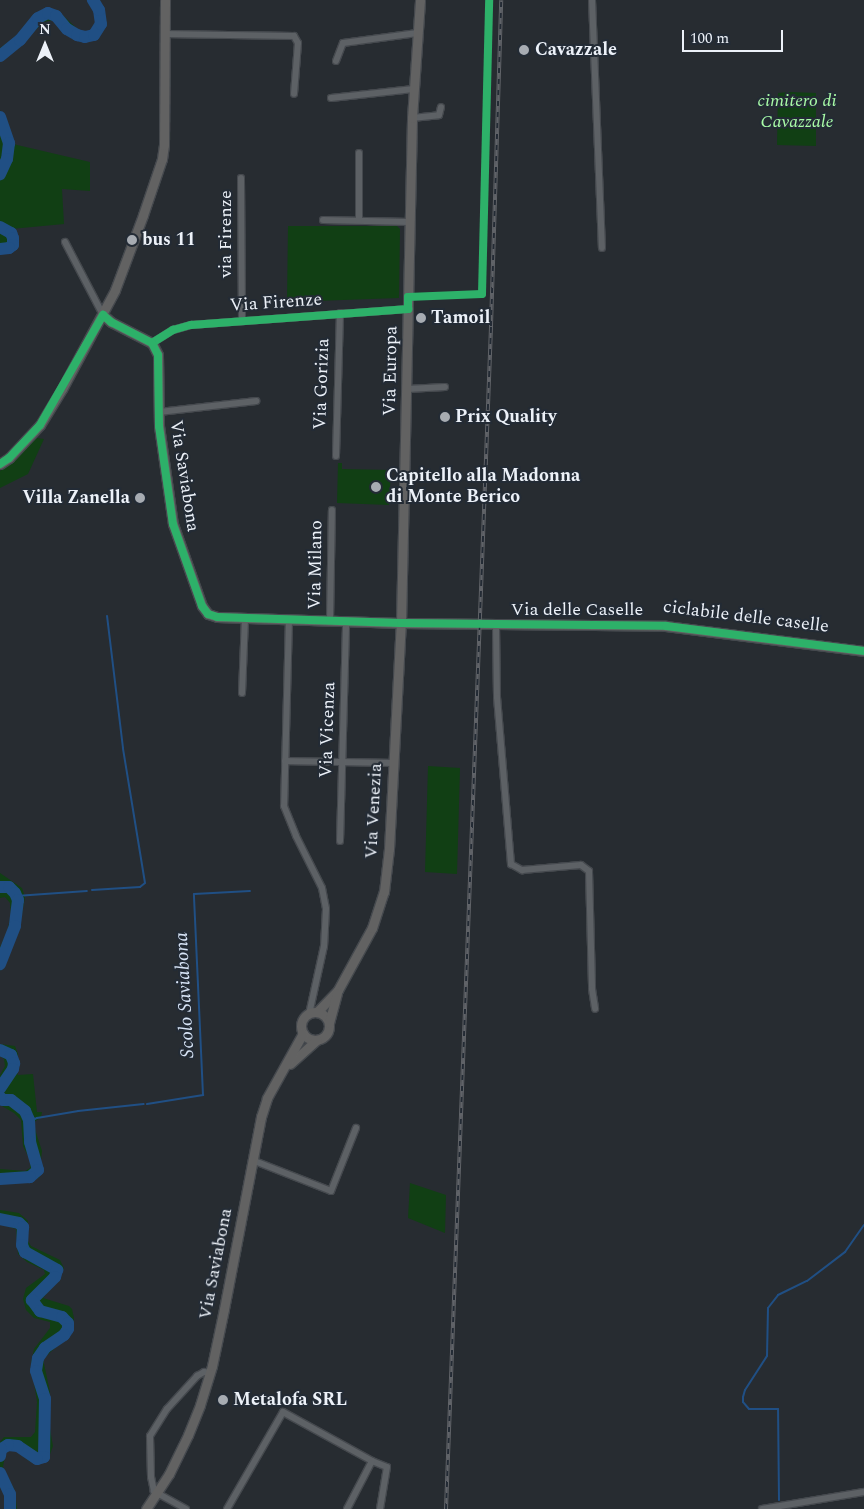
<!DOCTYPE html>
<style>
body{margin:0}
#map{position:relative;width:864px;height:1509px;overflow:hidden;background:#272c31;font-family:Spectral,serif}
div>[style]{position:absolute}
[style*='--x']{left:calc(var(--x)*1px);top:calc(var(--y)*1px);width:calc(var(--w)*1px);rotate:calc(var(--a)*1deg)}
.green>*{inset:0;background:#113f14}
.stream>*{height:2px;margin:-1px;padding:0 1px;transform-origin:1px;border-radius:1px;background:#204f84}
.river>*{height:12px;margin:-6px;padding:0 6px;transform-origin:6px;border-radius:6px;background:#204f84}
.roads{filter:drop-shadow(1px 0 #45494e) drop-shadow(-1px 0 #45494e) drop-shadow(0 1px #45494e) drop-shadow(0 -1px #45494e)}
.street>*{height:6px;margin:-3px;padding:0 3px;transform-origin:3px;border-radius:3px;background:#5d6165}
.secondary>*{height:9px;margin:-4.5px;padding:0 4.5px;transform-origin:4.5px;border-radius:4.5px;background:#626262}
.secondary>.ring{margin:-4.5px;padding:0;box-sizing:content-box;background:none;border:9px solid #626262;border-radius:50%}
.rail>*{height:4px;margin-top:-2px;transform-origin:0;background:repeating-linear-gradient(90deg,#232b35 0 5.5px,#606368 0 11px);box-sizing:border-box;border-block:1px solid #606368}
.cycleway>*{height:8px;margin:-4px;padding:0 4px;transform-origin:4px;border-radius:4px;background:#2db169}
.dots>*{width:14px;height:14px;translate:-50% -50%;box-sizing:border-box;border:2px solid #232b35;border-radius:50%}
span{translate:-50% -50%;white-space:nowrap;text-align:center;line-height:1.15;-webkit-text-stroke:4px #232b35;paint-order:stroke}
.poi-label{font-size:18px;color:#ecf1f8;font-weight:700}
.left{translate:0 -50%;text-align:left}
.right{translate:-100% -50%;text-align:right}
.park-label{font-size:18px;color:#a9fca7;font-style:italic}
.street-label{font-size:18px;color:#ecf1f8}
.water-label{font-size:19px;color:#d8e5f7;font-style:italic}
.north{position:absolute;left:20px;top:20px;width:50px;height:50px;-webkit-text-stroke:4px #232b35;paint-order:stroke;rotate:0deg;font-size:14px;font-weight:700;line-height:20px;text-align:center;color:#ecf1f8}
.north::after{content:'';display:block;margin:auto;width:18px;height:22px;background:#ecf1f8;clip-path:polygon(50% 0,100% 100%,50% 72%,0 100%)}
.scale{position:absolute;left:682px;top:30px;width:101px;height:22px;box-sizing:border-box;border:2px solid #ecf1f8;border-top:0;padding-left:6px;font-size:15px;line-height:18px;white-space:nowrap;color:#ecf1f8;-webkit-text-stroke:4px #232b35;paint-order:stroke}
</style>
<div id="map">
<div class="green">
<i style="clip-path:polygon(47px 8px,58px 11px,83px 34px,95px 31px,97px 21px,104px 19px,102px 29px,97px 38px,88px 40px,75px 38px,53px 20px,44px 22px,14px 50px,0 58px,0 48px,17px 36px,40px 11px)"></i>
<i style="clip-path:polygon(790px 92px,816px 93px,816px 146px,777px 145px,778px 93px)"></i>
<i style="clip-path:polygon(0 110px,13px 144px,90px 162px,90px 191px,62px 189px,64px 224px,11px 229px,15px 250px,0 252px)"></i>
<i style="clip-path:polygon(288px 226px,397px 226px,400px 229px,399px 298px,287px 302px)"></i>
<i style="clip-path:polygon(37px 438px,44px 439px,28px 474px,0 488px,0 471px)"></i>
<i style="clip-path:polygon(338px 463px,342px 463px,342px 469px,391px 470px,389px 505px,337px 503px)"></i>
<i style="clip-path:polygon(428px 766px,460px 768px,457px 874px,425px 872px)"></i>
<i style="clip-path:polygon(0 873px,22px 888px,25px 897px,20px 925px,0 971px,0 947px,7px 932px,11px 915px,10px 903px,5px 897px,0 898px)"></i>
<i style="clip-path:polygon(0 1044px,15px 1046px,18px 1054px,16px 1069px,18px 1075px,33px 1074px,37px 1112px,42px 1112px,41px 1117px,33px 1123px,42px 1151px,39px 1178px,0 1180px,0 1169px,25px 1171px,30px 1168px,30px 1160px,23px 1146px,21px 1120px,14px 1113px,0 1105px,0 1075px,5px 1066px,4px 1059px,0 1056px)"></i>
<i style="clip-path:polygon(410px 1183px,446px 1195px,445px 1233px,408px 1218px)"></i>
<i style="clip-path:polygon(0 1210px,19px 1213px,28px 1221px,28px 1241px,31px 1246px,60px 1260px,64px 1268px,57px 1281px,43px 1298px,69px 1306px,72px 1309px,74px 1318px,73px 1327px,66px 1338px,43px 1359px,50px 1392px,47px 1412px,53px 1446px,49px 1457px,37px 1464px,29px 1461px,16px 1450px,6px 1449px,3px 1467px,15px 1491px,17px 1509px,5px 1509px,4px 1494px,0 1486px,0 1442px,4px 1437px,31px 1437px,35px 1432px,37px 1402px,31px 1363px,34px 1349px,50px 1328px,50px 1322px,34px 1318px,26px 1310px,23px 1299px,26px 1288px,45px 1274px,44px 1270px,27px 1262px,18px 1254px,16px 1229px,0 1224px)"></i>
</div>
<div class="stream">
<i style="--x:92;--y:890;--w:48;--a:-3.6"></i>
<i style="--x:140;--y:887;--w:6;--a:-39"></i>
<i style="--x:145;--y:883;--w:137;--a:-99.3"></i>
<i style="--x:123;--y:748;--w:133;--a:-96.9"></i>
<i style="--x:16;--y:896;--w:71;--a:-4"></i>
<i style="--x:147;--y:1104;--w:57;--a:-9.1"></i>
<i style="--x:203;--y:1095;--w:201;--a:-92.6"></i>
<i style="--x:194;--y:894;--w:56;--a:-3.1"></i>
<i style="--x:29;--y:1122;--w:9;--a:-27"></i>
<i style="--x:37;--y:1118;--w:42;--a:-9.7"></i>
<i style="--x:78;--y:1111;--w:66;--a:-6.1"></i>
<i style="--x:779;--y:1500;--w:91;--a:-90.6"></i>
<i style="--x:778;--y:1409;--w:29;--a:180"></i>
<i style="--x:749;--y:1409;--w:9;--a:-131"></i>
<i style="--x:743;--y:1402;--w:5;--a:-90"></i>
<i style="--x:743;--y:1397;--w:7;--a:-74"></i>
<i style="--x:745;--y:1390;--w:40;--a:-57.1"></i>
<i style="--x:767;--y:1356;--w:48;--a:-88.8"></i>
<i style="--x:768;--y:1308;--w:16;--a:-52"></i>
<i style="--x:778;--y:1295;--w:32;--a:-26"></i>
<i style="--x:807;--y:1281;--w:48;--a:-37.3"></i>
<i style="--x:845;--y:1252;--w:33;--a:-55"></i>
</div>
<div class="river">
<i style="--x:0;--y:56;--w:26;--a:-39"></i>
<i style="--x:20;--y:40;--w:28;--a:-51"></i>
<i style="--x:38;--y:18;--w:11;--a:-27"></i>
<i style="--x:48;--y:13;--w:9;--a:21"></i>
<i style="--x:56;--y:16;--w:17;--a:50"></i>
<i style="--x:67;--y:29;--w:12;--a:31"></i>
<i style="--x:77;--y:35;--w:8;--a:14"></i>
<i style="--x:85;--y:37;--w:9;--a:-13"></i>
<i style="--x:94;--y:35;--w:13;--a:-58"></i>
<i style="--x:101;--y:24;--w:14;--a:-98"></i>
<i style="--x:99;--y:10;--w:12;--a:-121"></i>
<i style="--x:0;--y:117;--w:28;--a:71"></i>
<i style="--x:9;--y:143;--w:16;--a:97"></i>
<i style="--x:7;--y:159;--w:17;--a:115"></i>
<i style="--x:0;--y:227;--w:13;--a:29"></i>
<i style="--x:11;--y:233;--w:5;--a:68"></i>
<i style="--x:13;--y:238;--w:7;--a:90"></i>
<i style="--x:13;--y:245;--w:5;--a:143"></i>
<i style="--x:9;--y:248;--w:9;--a:174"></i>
<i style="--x:0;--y:887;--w:9;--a:0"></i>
<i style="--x:9;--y:887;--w:8;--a:45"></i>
<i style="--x:15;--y:893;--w:8;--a:67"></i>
<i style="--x:18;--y:900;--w:26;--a:97"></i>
<i style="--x:15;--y:926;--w:41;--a:111.5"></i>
<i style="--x:0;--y:1050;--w:12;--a:24"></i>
<i style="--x:11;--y:1055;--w:9;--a:69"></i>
<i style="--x:14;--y:1063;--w:6;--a:99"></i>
<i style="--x:13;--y:1069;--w:23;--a:124"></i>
<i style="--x:0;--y:1097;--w:4;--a:45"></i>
<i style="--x:3;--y:1100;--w:8;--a:0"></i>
<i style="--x:11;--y:1100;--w:18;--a:38"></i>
<i style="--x:25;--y:1111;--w:10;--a:66"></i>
<i style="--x:29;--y:1120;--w:22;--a:87"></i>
<i style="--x:30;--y:1142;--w:29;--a:74"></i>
<i style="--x:38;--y:1170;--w:11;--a:139"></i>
<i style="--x:30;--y:1177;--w:30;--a:176"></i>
<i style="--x:0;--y:1219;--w:19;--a:12"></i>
<i style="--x:19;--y:1223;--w:6;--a:45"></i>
<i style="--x:23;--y:1227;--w:18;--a:93"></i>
<i style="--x:22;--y:1245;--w:8;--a:67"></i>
<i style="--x:25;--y:1252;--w:37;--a:29"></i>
<i style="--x:57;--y:1270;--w:7;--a:106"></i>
<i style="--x:55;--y:1277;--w:33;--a:135"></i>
<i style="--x:32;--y:1300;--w:14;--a:54"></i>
<i style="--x:40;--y:1311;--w:23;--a:15"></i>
<i style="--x:62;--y:1317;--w:8;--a:45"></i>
<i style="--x:68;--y:1323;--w:6;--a:90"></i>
<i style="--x:68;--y:1329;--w:7;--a:124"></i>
<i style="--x:64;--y:1335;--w:23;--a:146"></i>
<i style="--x:45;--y:1348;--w:12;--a:125"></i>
<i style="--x:38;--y:1358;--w:13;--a:99"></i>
<i style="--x:36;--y:1371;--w:29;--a:72"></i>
<i style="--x:45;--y:1399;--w:58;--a:91"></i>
<i style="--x:44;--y:1457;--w:7;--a:164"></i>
<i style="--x:37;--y:1459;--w:23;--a:-146"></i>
<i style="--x:18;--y:1446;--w:10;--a:-174"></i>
<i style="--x:8;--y:1445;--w:8;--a:150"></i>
<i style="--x:1;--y:1449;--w:7;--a:98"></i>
<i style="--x:0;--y:1473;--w:23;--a:65"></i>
<i style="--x:10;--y:1494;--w:15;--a:90"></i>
</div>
<div class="roads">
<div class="street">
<i style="--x:592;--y:0;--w:248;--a:87.7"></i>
<i style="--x:164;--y:34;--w:130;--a:0.9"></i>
<i style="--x:294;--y:36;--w:8;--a:60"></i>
<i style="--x:298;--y:43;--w:51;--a:94.5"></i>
<i style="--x:336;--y:61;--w:19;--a:-69"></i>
<i style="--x:343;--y:43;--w:75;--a:-7.7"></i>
<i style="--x:331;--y:98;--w:83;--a:-6.2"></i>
<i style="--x:412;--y:118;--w:27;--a:-6"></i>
<i style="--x:439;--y:115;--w:8;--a:-76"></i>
<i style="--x:241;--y:178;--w:143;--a:89.6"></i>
<i style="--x:323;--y:220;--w:86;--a:1.3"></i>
<i style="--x:359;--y:220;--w:67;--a:-90"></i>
<i style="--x:65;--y:242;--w:82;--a:62.5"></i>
<i style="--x:152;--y:343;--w:25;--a:-32"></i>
<i style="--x:173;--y:330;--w:19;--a:-16"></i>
<i style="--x:191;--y:325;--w:218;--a:-4.2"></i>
<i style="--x:407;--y:389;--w:38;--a:-3"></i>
<i style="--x:159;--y:412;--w:98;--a:-6.5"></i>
<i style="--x:336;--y:456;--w:143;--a:-88.4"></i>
<i style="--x:289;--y:619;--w:187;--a:91.5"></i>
<i style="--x:284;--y:806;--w:32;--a:68"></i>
<i style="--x:296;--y:836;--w:58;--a:63.4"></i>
<i style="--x:322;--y:888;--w:21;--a:79"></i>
<i style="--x:326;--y:909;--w:37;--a:93"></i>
<i style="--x:324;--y:946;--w:70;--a:102.4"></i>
<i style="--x:330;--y:620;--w:110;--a:-89"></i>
<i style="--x:496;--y:625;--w:72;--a:89.2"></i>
<i style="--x:497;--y:697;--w:168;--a:85.2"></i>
<i style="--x:511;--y:864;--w:13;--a:29"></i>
<i style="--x:522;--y:870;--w:59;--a:-4.8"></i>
<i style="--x:581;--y:865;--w:10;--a:37"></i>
<i style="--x:589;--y:871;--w:118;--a:88.5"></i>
<i style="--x:592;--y:989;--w:20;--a:81"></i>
<i style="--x:242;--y:693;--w:76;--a:-87.7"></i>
<i style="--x:285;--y:761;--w:107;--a:1.1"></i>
<i style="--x:340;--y:841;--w:220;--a:-88.4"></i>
<i style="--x:252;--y:1160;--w:85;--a:21.4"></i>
<i style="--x:331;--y:1191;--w:68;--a:-68.4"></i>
<i style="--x:186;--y:1509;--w:37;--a:-151"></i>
<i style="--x:154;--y:1491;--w:14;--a:-102"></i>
<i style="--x:151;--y:1477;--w:41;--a:-91.4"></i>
<i style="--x:150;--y:1436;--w:32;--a:-58"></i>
<i style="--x:167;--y:1409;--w:45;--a:-47.7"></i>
<i style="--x:197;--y:1376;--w:8;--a:-30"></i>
<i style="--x:204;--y:1372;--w:6;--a:9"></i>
<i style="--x:227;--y:1509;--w:112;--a:-60"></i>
<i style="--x:283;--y:1412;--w:102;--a:28.8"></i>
<i style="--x:372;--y:1461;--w:16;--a:22"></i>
<i style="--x:387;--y:1467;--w:43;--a:99.5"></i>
<i style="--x:347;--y:1509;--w:54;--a:-62.5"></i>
<i style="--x:762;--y:1509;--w:103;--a:-9.5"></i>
</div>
<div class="secondary">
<i style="--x:103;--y:315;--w:11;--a:41"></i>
<i style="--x:111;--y:322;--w:46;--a:27.1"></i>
<i style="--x:152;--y:343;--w:13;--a:63"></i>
<i style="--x:158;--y:355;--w:71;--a:89.2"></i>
<i style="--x:159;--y:426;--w:99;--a:81.9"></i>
<i style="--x:173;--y:524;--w:87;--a:70.5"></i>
<i style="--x:202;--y:606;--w:10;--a:53"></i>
<i style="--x:208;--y:614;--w:9;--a:18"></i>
<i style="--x:217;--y:617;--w:184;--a:1.9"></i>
<i style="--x:401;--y:623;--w:265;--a:0.6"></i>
<i style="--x:666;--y:626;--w:200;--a:7.2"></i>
<i style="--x:0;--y:464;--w:11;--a:-34"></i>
<i style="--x:9;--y:458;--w:45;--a:-46.8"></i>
<i style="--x:40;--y:425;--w:42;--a:-58.6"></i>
<i style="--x:62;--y:389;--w:112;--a:-61.8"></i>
<i style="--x:115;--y:290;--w:80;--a:-69.5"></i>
<i style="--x:143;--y:215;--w:59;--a:-71.3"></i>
<i style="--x:162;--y:159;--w:14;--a:-82"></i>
<i style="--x:164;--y:145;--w:145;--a:-89.6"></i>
<i style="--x:317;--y:1012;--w:30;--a:-46"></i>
<i style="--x:338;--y:990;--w:71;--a:-61.3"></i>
<i style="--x:372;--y:928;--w:38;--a:-72"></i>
<i style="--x:384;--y:892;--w:43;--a:-83.4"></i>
<i style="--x:389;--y:849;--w:226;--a:-87"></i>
<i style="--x:401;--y:623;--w:505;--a:-88.75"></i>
<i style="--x:412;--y:118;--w:118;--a:-86.1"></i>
<i class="ring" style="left:301px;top:1012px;width:19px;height:19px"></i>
<i style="--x:329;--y:1023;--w:31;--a:-75"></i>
<i style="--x:290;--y:1064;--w:36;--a:-42"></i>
<i style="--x:146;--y:1509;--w:42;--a:-56.7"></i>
<i style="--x:169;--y:1474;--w:43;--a:-64"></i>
<i style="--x:188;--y:1435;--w:32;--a:-68"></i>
<i style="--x:200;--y:1405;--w:41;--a:-72.9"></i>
<i style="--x:212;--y:1366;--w:58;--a:-78.1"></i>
<i style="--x:224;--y:1309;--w:196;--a:-79.1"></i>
<i style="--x:261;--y:1117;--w:20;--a:-72"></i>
<i style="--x:267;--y:1098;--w:74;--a:-61"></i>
</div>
</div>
<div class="rail">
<i style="--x:446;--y:1509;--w:1184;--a:-87.82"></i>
<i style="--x:491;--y:326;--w:326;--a:-88.2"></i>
</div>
<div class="cycleway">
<i style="--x:152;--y:343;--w:25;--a:-32"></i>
<i style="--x:173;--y:330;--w:19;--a:-16"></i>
<i style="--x:191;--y:325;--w:218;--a:-4.2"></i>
<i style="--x:408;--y:309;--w:12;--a:-90"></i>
<i style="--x:408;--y:297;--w:74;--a:-2.3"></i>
<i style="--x:482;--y:294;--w:294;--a:-88.6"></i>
<i style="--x:0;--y:464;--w:11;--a:-34"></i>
<i style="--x:9;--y:458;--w:45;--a:-46.8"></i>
<i style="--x:40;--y:425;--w:127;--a:-60.2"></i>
<i style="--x:103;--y:315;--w:11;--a:41"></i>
<i style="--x:111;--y:322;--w:46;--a:27.1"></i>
<i style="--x:152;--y:343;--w:13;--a:63"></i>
<i style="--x:158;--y:355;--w:71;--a:89.2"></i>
<i style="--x:159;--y:426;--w:99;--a:81.9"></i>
<i style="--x:173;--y:524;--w:87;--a:70.5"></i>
<i style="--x:202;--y:606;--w:10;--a:53"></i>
<i style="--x:208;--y:614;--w:9;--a:18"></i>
<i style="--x:217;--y:617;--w:184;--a:1.9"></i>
<i style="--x:401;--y:623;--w:265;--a:0.6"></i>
<i style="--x:666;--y:626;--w:200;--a:7.2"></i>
</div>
<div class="dots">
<i style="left:524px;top:50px;background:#a7acb2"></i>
<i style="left:132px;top:240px;background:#a7acb2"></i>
<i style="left:421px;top:318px;background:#a7acb2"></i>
<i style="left:445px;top:417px;background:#a7acb2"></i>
<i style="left:376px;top:487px;background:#a7acb2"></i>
<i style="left:140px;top:498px;background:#a7acb2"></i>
<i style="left:223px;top:1400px;background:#a7acb2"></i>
</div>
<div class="poi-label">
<span class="left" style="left:535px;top:50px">Cavazzale</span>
<span class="left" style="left:142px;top:240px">bus 11</span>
<span class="left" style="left:431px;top:318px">Tamoil</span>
<span class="left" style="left:455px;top:417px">Prix Quality</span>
<span class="left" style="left:386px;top:487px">Capitello alla Madonna<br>di Monte Berico</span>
<span class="right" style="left:130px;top:498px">Villa Zanella</span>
<span class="left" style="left:233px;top:1400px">Metalofa SRL</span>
</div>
<div class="park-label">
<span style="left:797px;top:112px">cimitero di<br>Cavazzale</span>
</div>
<div class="street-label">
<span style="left:226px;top:234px;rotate:-90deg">via Firenze</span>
<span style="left:276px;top:303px;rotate:-4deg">Via Firenze</span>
<span style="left:391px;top:371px;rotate:-89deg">Via Europa</span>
<span style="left:322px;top:384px;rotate:-88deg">Via Gorizia</span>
<span style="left:184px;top:476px;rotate:81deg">Via Saviabona</span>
<span style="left:316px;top:565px;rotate:-89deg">Via Milano</span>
<span style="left:577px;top:610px">Via delle Caselle</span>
<span style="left:746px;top:617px;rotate:7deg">ciclabile delle caselle</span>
<span style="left:328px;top:730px;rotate:-88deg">Via Vicenza</span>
<span style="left:374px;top:811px;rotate:-87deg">Via Venezia</span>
<span style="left:216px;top:1264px;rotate:-79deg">Via Saviabona</span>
</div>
<div class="water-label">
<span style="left:185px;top:995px;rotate:-93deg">Scolo Saviabona</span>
</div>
<div class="north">N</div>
<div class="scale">100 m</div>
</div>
